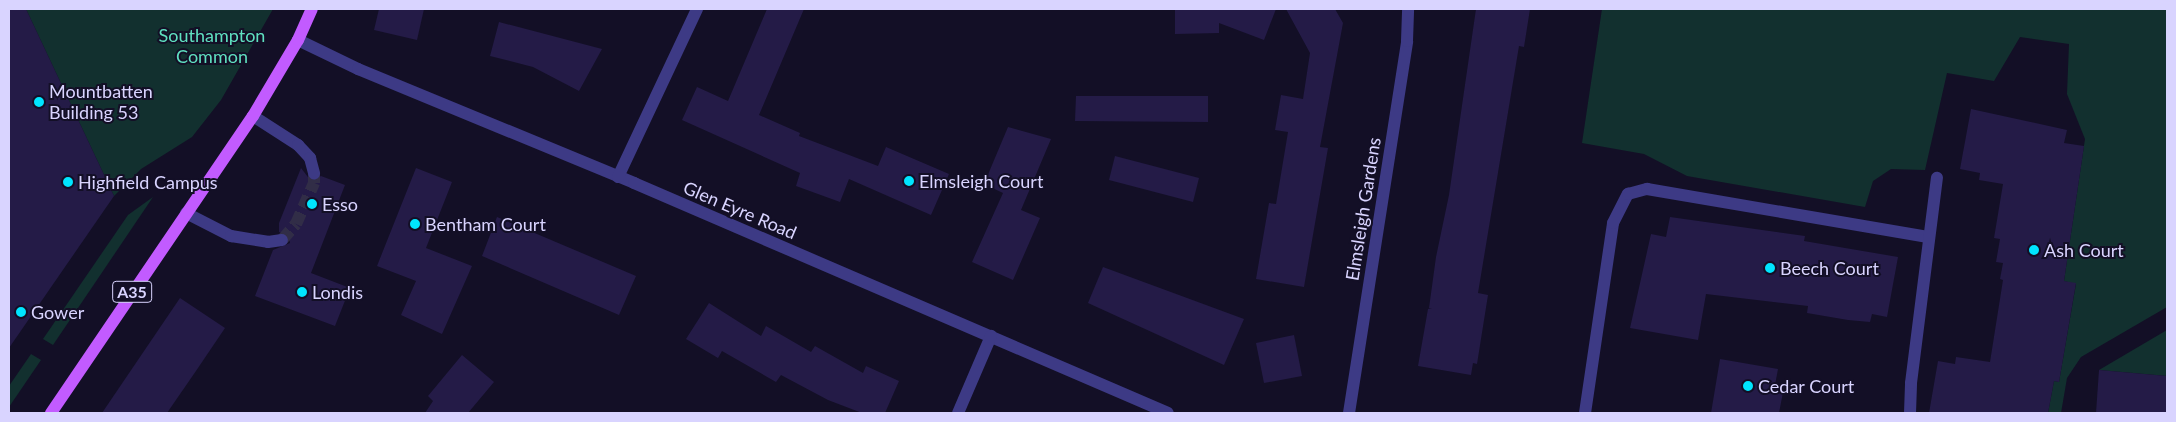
<!DOCTYPE html>
<style>
body{margin:0}
#map{position:relative;width:2176px;height:422px;overflow:hidden;background:#130f26;font-family:Lato,sans-serif}
div>[style]{position:absolute}
[style*='--x']{left:calc(var(--x)*1px);top:calc(var(--y)*1px);width:calc(var(--w)*1px);rotate:calc(var(--a)*1deg)}
.green>*{inset:0;background:#12302f}
.building>*{inset:0;background:#241b47}
.minor-tunnel>*{height:12px;margin-top:-6px;transform-origin:0;background:repeating-linear-gradient(90deg,#312d47 0 12px,transparent 0 18px)}
.minor>*{height:12px;margin:-6px;padding:0 6px;transform-origin:6px;border-radius:6px;background:#3d3a85}
.major>*{height:12px;margin:-6px;padding:0 6px;transform-origin:6px;border-radius:6px;background:#c25bff}
.dots>*{width:14px;height:14px;translate:-50% -50%;box-sizing:border-box;border:2px solid #130f26;border-radius:50%}
span{translate:-50% -50%;white-space:nowrap;text-align:center;line-height:1.15;-webkit-text-stroke:4px #130f26;paint-order:stroke}
.shield-label span{padding:1px 4px;background:#130f26;border:1px solid;border-radius:4px;-webkit-text-stroke-width:0}
.shield-label{font-size:16px;color:#d9d4ff;font-weight:700}
.park-label{font-size:18px;color:#5fe0c0}
.poi-label{font-size:18px;color:#d9d4ff}
.left{translate:0 -50%;text-align:left}
.street-label{font-size:18px;color:#d9d4ff}
.frame{position:absolute;inset:0;border:10px solid #d9d4ff;pointer-events:none}
</style>
<div id="map">
<div class="green">
<i style="clip-path:polygon(26px 9px,273px 9px,221px 100px,192px 137px,141px 169px,114px 196px)"></i>
<i style="clip-path:polygon(1602px 9px,2167px 9px,2167px 307px,2081px 357px,2067px 378px,2061px 413px,2048px 413px,2054px 381px,2059px 382px,2076px 284px,2064px 281px,2085px 139px,2067px 94px,2069px 44px,2020px 37px,1994px 81px,1947px 73px,1925px 170px,1891px 169px,1873px 181px,1865px 207px,1687px 176px,1644px 154px,1582px 143px)"></i>
<i style="clip-path:polygon(153px 197px,53px 345px,43px 339px,128px 215px)"></i>
<i style="clip-path:polygon(2167px 330px,2167px 376px,2099px 370px)"></i>
<i style="clip-path:polygon(31px 354px,41px 360px,9px 407px,9px 386px)"></i>
</div>
<div class="building">
<i style="clip-path:polygon(9px 9px,26px 9px,114px 196px,9px 348px)"></i>
<i style="clip-path:polygon(379px 9px,424px 9px,417px 40px,374px 30px)"></i>
<i style="clip-path:polygon(767px 9px,804px 9px,759px 115px,800px 133px,799px 136px,878px 166px,886px 147px,949px 174px,931px 215px,849px 179px,840px 202px,796px 186px,800px 173px,682px 120px,697px 87px,728px 101px)"></i>
<i style="clip-path:polygon(1175px 9px,1276px 9px,1264px 40px,1219px 23px,1219px 33px,1175px 34px)"></i>
<i style="clip-path:polygon(1286px 9px,1335px 9px,1343px 23px,1320px 147px,1328px 148px,1304px 287px,1256px 279px,1269px 203px,1276px 204px,1288px 132px,1275px 130px,1281px 95px,1303px 99px,1310px 53px)"></i>
<i style="clip-path:polygon(1476px 9px,1530px 9px,1524px 47px,1519px 46px,1478px 293px,1488px 295px,1477px 364px,1473px 363px,1471px 375px,1418px 366px,1428px 309px,1432px 308px,1429px 308px,1436px 257px,1449px 195px)"></i>
<i style="clip-path:polygon(499px 22px,602px 49px,579px 91px,533px 67px,490px 56px)"></i>
<i style="clip-path:polygon(1076px 96px,1208px 96px,1208px 122px,1075px 121px)"></i>
<i style="clip-path:polygon(1971px 109px,2067px 130px,2064px 143px,2084px 146px,2064px 281px,2076px 283px,2059px 382px,2054px 381px,2048px 413px,1929px 413px,1938px 361px,1955px 364px,1956px 357px,1990px 362px,2003px 280px,2000px 279px,2003px 263px,1996px 262px,2000px 239px,1994px 238px,2003px 184px,1979px 180px,1980px 173px,1960px 169px)"></i>
<i style="clip-path:polygon(1008px 127px,1051px 139px,1021px 210px,1040px 218px,1013px 280px,972px 262px,1003px 193px,984px 184px)"></i>
<i style="clip-path:polygon(1115px 156px,1199px 178px,1193px 202px,1109px 180px)"></i>
<i style="clip-path:polygon(301px 168px,311px 181px,321px 176px,345px 185px,311px 273px,350px 288px,335px 326px,255px 296px,273px 250px,290px 243px,288px 235px,279px 232px,279px 223px)"></i>
<i style="clip-path:polygon(416px 168px,452px 182px,426px 248px,472px 266px,442px 334px,401px 315px,416px 281px,377px 266px)"></i>
<i style="clip-path:polygon(497px 217px,636px 276px,619px 315px,482px 256px)"></i>
<i style="clip-path:polygon(1670px 217px,1805px 236px,1804px 241px,1898px 257px,1887px 317px,1872px 314px,1870px 322px,1848px 320px,1807px 313px,1808px 306px,1706px 294px,1698px 340px,1630px 328px,1651px 234px,1666px 237px)"></i>
<i style="clip-path:polygon(1103px 267px,1244px 319px,1224px 365px,1088px 303px)"></i>
<i style="clip-path:polygon(180px 298px,225px 328px,198px 368px,167px 413px,102px 413px)"></i>
<i style="clip-path:polygon(709px 303px,761px 336px,766px 326px,811px 352px,815px 346px,863px 373px,866px 366px,899px 381px,885px 413px,862px 413px,828px 400px,781px 375px,776px 382px,722px 351px,718px 358px,686px 339px)"></i>
<i style="clip-path:polygon(1294px 335px,1302px 376px,1264px 383px,1256px 343px)"></i>
<i style="clip-path:polygon(462px 355px,494px 382px,468px 413px,425px 413px,433px 401px,428px 396px)"></i>
<i style="clip-path:polygon(1720px 359px,1778px 369px,1775px 385px,1784px 387px,1779px 413px,1711px 413px)"></i>
<i style="clip-path:polygon(2099px 370px,2167px 376px,2167px 413px,2096px 413px)"></i>
</div>
<div class="minor-tunnel">
<i style="--x:282;--y:240;--w:21;--a:-49"></i>
<i style="--x:296;--y:224;--w:45;--a:-66.3"></i>
<i style="--x:314;--y:183;--w:10;--a:-90"></i>
</div>
<div class="minor">
<i style="--x:298;--y:40;--w:67;--a:25.8"></i>
<i style="--x:358;--y:69;--w:299;--a:22.4"></i>
<i style="--x:634;--y:183;--w:581;--a:23.3"></i>
<i style="--x:253;--y:116;--w:54;--a:32.8"></i>
<i style="--x:298;--y:145;--w:18;--a:47"></i>
<i style="--x:310;--y:158;--w:16;--a:75"></i>
<i style="--x:618;--y:177;--w:186;--a:-64.8"></i>
<i style="--x:186;--y:213;--w:51;--a:27.1"></i>
<i style="--x:231;--y:236;--w:37;--a:9"></i>
<i style="--x:268;--y:242;--w:14;--a:-8"></i>
<i style="--x:958;--y:413;--w:84;--a:-66.8"></i>
<i style="--x:1349;--y:413;--w:376;--a:-81.1"></i>
<i style="--x:1407;--y:41;--w:32;--a:-88"></i>
<i style="--x:1585;--y:413;--w:192;--a:-81.6"></i>
<i style="--x:1613;--y:223;--w:33;--a:-63"></i>
<i style="--x:1628;--y:194;--w:20;--a:-15"></i>
<i style="--x:1647;--y:189;--w:285;--a:9.7"></i>
<i style="--x:1910;--y:413;--w:30;--a:-88"></i>
<i style="--x:1911;--y:383;--w:207;--a:-82.8"></i>
</div>
<div class="major">
<i style="--x:51;--y:413;--w:359;--a:-55.8"></i>
<i style="--x:253;--y:116;--w:88;--a:-59.4"></i>
<i style="--x:298;--y:40;--w:34;--a:-66"></i>
</div>
<div class="dots">
<i style="left:39px;top:102px;background:#00e5ff"></i>
<i style="left:909px;top:181px;background:#00e5ff"></i>
<i style="left:68px;top:182px;background:#00e5ff"></i>
<i style="left:312px;top:204px;background:#00e5ff"></i>
<i style="left:415px;top:224px;background:#00e5ff"></i>
<i style="left:2034px;top:250px;background:#00e5ff"></i>
<i style="left:1770px;top:268px;background:#00e5ff"></i>
<i style="left:302px;top:292px;background:#00e5ff"></i>
<i style="left:21px;top:312px;background:#00e5ff"></i>
<i style="left:1748px;top:386px;background:#00e5ff"></i>
</div>
<div class="shield-label">
<span style="left:132px;top:292px">A35</span>
</div>
<div class="park-label">
<span style="left:212px;top:46px">Southampton<br>Common</span>
</div>
<div class="poi-label">
<span class="left" style="left:49px;top:102px">Mountbatten<br>Building 53</span>
<span class="left" style="left:919px;top:181px">Elmsleigh Court</span>
<span class="left" style="left:78px;top:182px">Highfield Campus</span>
<span class="left" style="left:322px;top:204px">Esso</span>
<span class="left" style="left:425px;top:224px">Bentham Court</span>
<span class="left" style="left:2044px;top:250px">Ash Court</span>
<span class="left" style="left:1780px;top:268px">Beech Court</span>
<span class="left" style="left:312px;top:292px">Londis</span>
<span class="left" style="left:31px;top:312px">Gower</span>
<span class="left" style="left:1758px;top:386px">Cedar Court</span>
</div>
<div class="street-label">
<span style="left:1363px;top:209px;rotate:-81deg">Elmsleigh Gardens</span>
<span style="left:740px;top:210px;rotate:23deg">Glen Eyre Road</span>
</div>
<div class="frame"></div>
</div>
